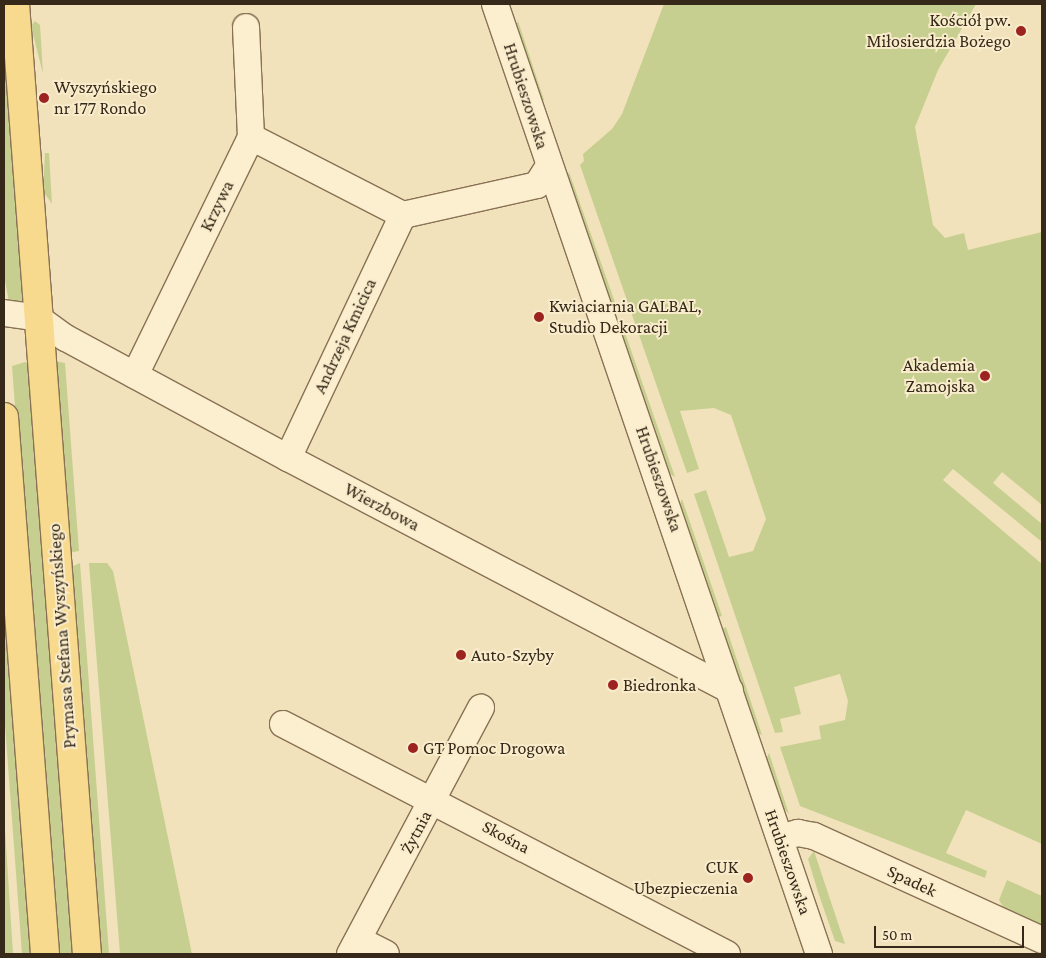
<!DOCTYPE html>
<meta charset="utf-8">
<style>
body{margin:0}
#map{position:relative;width:1046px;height:958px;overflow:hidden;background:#f1e2bb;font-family:"Crimson Pro",serif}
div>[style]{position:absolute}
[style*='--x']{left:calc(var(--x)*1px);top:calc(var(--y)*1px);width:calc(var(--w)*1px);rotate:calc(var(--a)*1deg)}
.green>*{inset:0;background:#c6cf8f}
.roads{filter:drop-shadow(1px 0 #897154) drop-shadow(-1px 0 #897154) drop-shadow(0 1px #897154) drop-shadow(0 -1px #897154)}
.minor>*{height:26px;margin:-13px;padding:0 13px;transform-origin:13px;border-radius:13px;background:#fbefcf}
.major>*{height:28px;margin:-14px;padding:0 14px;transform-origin:14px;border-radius:14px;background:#f8da8f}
.dots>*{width:14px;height:14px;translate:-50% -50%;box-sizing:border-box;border:2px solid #f8eccb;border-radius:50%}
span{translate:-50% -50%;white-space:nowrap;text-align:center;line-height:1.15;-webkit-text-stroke:4px #f8eccb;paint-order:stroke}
.poi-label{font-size:18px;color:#37291a}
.right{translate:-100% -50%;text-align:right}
.left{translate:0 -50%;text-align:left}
.street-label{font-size:18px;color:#37291a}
.frame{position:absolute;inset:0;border:5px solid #37291a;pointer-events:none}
.scale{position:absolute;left:874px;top:926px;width:150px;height:22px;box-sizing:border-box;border:2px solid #37291a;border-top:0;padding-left:6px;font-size:15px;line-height:18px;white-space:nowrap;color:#37291a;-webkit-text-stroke:4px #f8eccb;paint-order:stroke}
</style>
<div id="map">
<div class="green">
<i style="clip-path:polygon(4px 4px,25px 298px,21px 303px,9px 302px,4px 275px)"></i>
<i style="clip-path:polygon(664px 4px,976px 4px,938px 70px,915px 127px,933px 225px,945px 238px,964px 233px,968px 250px,1042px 232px,1042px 505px,1002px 472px,993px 483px,1042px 524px,1042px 542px,953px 469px,943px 480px,1042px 564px,1042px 844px,966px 810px,946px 853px,987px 871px,985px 878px,800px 806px,780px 747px,821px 739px,819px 726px,845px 720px,848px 701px,840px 674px,794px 687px,801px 714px,780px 719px,783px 732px,775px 733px,694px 494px,706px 490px,729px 557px,753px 551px,766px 519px,731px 415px,714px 408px,680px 411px,699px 469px,687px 473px,580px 165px,584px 161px,583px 154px,612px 129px,622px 114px)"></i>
<i style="clip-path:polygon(35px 21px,40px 25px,43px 74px,31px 26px)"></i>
<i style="clip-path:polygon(518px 21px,544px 100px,538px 102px,515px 27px)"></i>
<i style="clip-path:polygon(45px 153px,49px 153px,52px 204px,43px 191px)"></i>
<i style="clip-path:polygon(569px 172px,618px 311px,611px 310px,567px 177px)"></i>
<i style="clip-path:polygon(623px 327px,675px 477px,667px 472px,620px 334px)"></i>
<i style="clip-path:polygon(54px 361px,65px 363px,79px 551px,73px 552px,68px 549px)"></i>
<i style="clip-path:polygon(25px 362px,30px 364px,75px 954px,56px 954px,12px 366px)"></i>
<i style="clip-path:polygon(682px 499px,722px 616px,716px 618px,679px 506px)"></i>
<i style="clip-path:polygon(80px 563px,109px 954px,98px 954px,69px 568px)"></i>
<i style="clip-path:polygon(89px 563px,107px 563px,113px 571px,192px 954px,120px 954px)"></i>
<i style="clip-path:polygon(4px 605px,7px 608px,35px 954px,22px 954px,4px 711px)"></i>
<i style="clip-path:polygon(726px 627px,762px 735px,756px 733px,719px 630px)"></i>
<i style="clip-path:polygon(769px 753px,789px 814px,781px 806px,765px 762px)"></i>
<i style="clip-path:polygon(4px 814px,13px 954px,4px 954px)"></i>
<i style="clip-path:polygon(814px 851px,845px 944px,835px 941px,818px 892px,808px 859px)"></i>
<i style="clip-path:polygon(1007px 880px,1042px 896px,1042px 928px,1005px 910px,999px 900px)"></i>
</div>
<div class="roads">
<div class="minor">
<i style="--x:495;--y:4;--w:1004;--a:71.17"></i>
<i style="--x:251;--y:137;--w:171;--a:27.2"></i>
<i style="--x:403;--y:215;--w:137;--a:-12.6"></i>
<i style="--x:537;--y:185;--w:22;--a:-58"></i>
<i style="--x:4;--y:313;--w:34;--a:8"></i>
<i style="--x:38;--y:318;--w:34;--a:36"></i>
<i style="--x:66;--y:338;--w:252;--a:28.4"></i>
<i style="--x:288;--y:458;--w:499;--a:27.7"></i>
<i style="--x:135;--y:375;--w:265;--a:-64"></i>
<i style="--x:251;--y:137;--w:110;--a:-92.6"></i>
<i style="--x:288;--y:458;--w:269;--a:-64.7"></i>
<i style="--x:283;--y:724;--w:500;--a:27.38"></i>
<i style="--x:780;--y:838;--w:19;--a:-16"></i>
<i style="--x:798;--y:833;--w:16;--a:11"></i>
<i style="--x:814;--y:836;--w:251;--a:24.5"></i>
<i style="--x:359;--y:940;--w:30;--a:27"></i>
<i style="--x:350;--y:954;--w:279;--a:-62"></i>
</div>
<div class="major">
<i style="--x:15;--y:4;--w:953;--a:85.67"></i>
<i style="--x:4;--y:417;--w:539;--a:85.63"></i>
</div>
</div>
<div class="dots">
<i style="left:1021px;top:31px;background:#9c2320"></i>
<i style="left:44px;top:98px;background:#9c2320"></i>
<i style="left:539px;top:317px;background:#9c2320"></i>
<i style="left:985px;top:376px;background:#9c2320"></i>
<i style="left:461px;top:655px;background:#9c2320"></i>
<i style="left:613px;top:685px;background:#9c2320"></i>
<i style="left:413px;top:748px;background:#9c2320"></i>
<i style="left:748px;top:878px;background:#9c2320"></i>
</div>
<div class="poi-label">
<span class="right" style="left:1011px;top:31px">Kościół pw.<br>Miłosierdzia Bożego</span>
<span class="left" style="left:54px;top:98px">Wyszyńskiego<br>nr 177 Rondo</span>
<span class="left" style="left:549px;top:317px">Kwiaciarnia GALBAL,<br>Studio Dekoracji</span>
<span class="right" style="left:975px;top:376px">Akademia<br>Zamojska</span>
<span class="left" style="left:471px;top:655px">Auto-Szyby</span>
<span class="left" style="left:623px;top:685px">Biedronka</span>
<span class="left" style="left:423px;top:748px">GT Pomoc Drogowa</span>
<span class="right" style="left:738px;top:878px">CUK<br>Ubezpieczenia</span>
</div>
<div class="street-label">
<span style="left:526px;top:96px;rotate:72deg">Hrubieszowska</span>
<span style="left:217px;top:206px;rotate:-64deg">Krzywa</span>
<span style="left:345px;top:336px;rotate:-65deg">Andrzeja Kmicica</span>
<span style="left:659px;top:479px;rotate:71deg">Hrubieszowska</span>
<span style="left:382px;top:507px;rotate:28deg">Wierzbowa</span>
<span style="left:62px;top:636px;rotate:-94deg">Prymasa Stefana Wyszyńskiego</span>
<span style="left:416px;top:832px;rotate:-62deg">Żytnia</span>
<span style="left:506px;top:837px;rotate:28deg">Skośna</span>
<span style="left:788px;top:862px;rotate:71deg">Hrubieszowska</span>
<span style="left:912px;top:881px;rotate:25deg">Spadek</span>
</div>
<div class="frame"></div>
<div class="scale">50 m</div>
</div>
